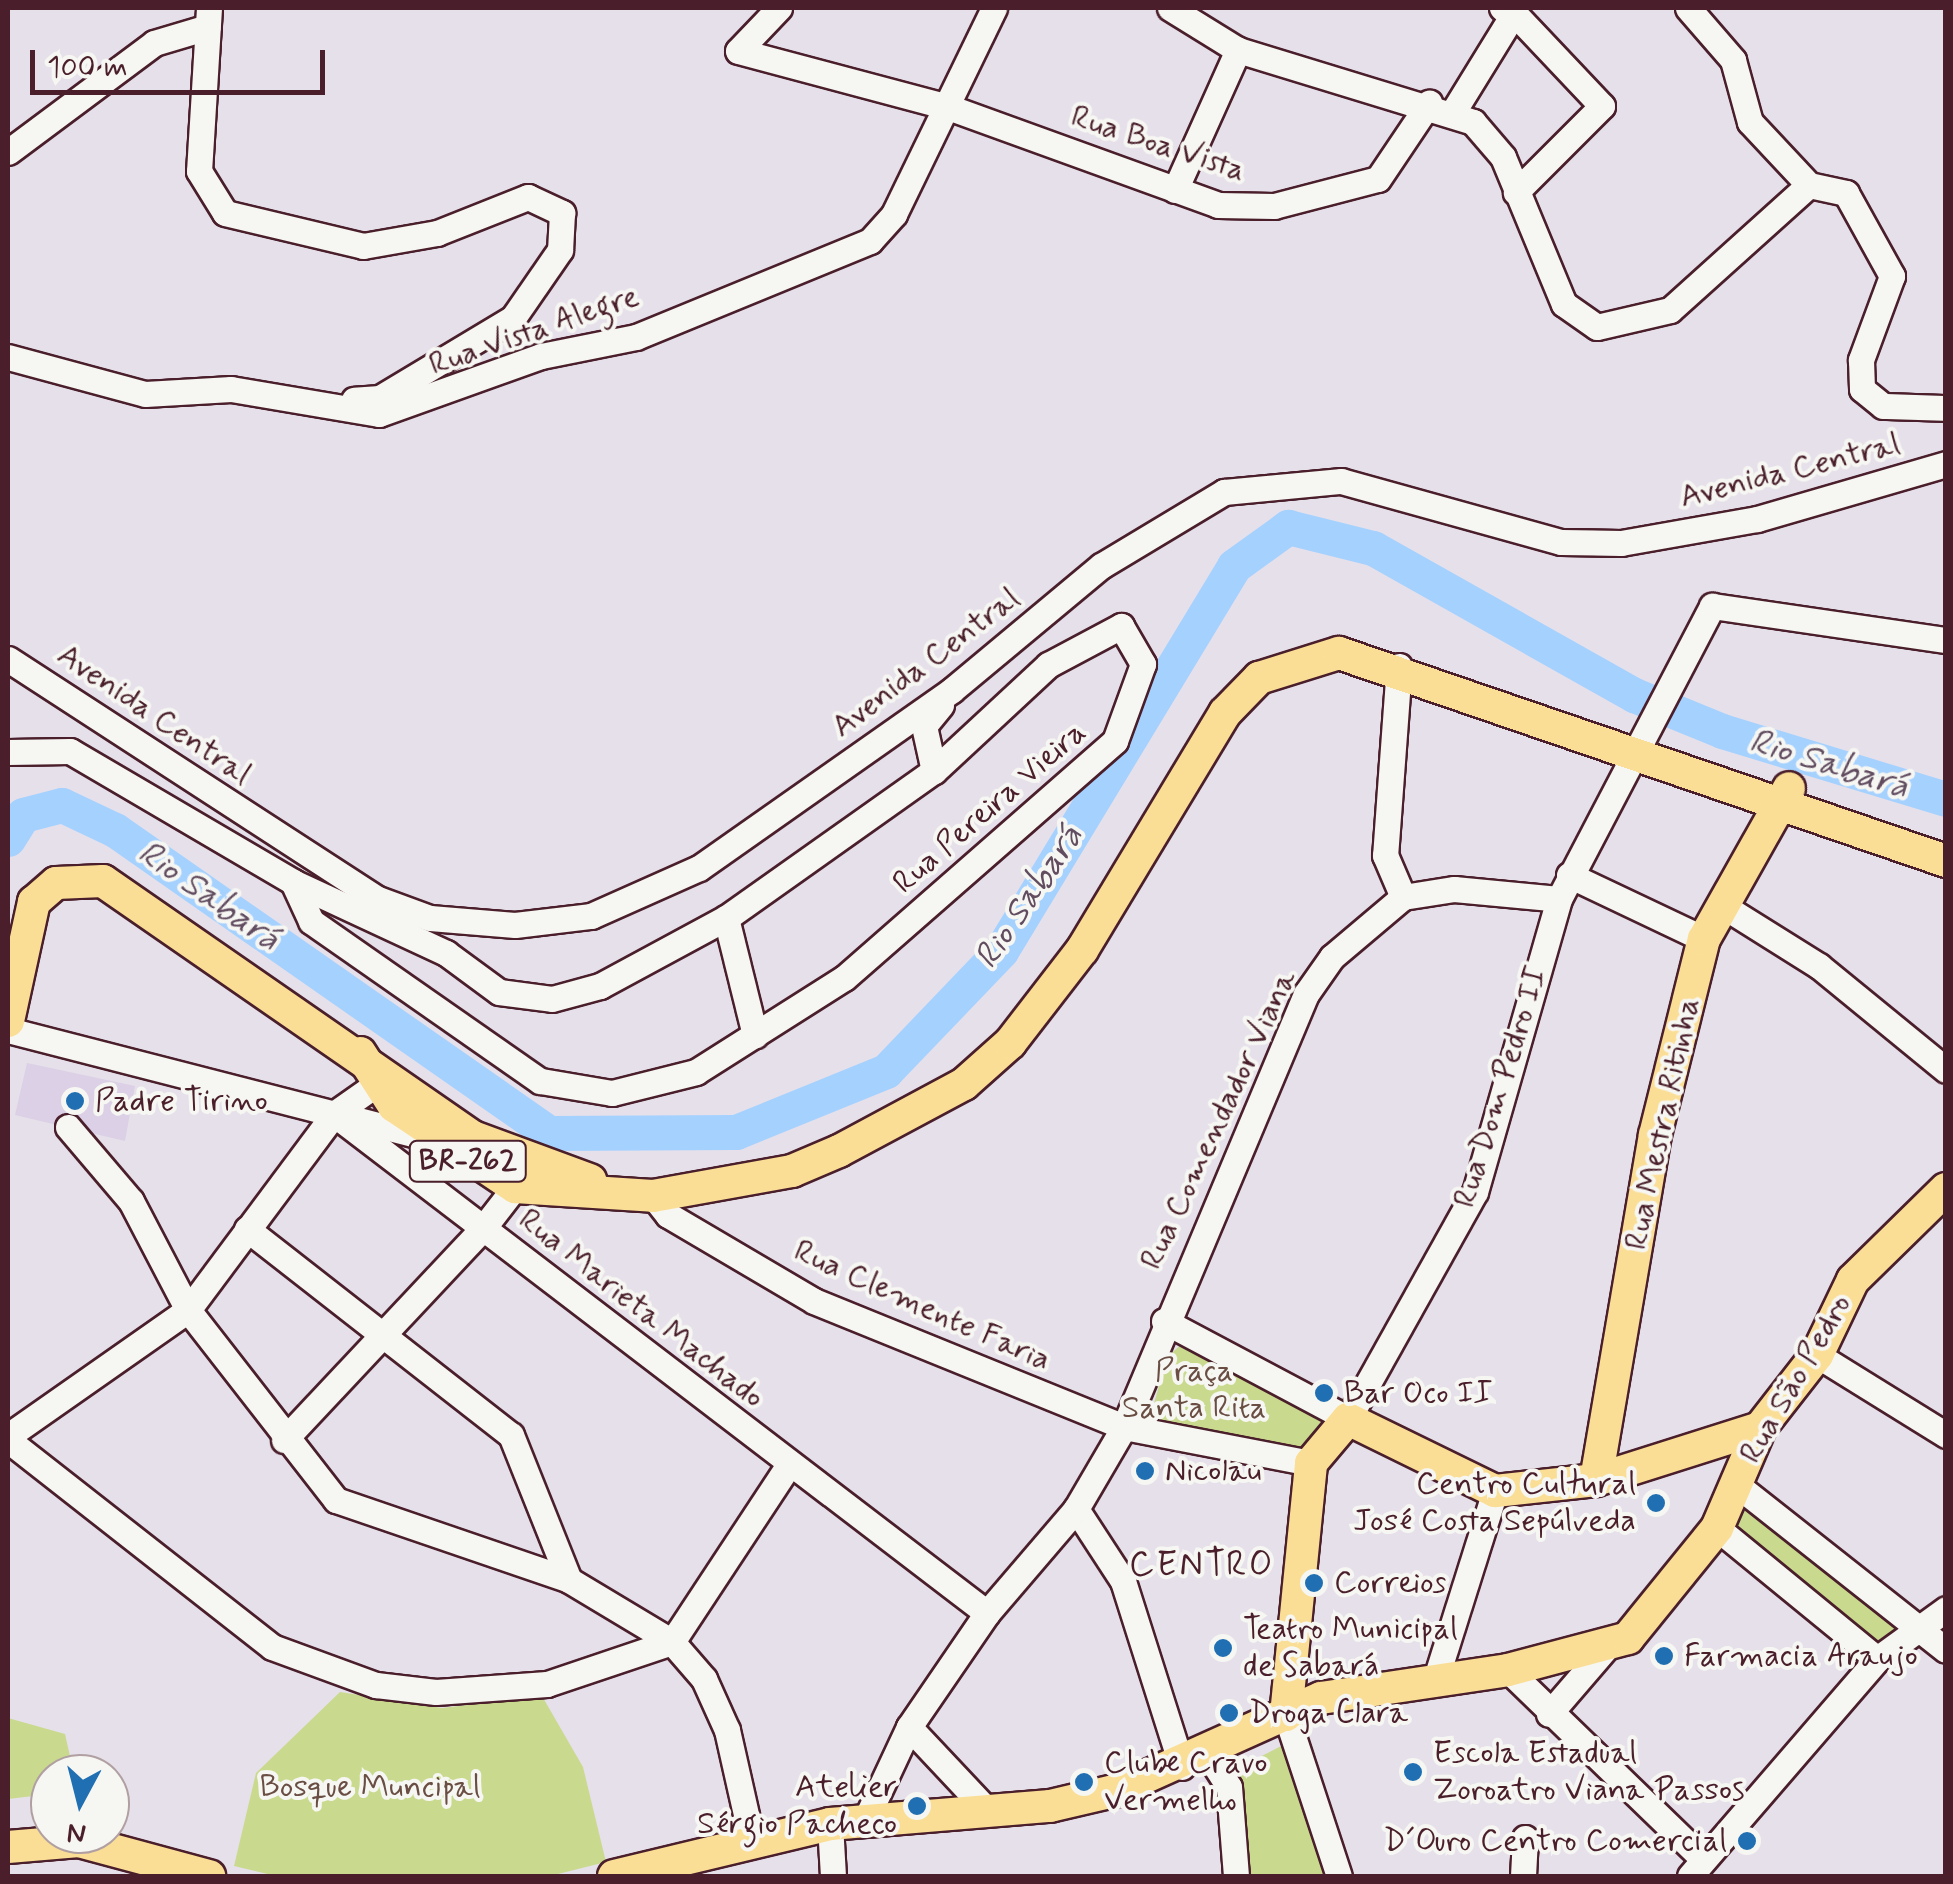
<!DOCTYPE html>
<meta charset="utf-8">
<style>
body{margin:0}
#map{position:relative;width:1953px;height:1884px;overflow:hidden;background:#e6e0ea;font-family:Mynerve,sans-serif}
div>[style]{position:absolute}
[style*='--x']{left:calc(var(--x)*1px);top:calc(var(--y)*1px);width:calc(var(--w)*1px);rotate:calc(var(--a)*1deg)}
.built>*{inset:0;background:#dbd0e5}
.green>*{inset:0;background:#c9da8e}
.river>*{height:35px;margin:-17.5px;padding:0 17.5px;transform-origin:17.5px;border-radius:17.5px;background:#a5d1ff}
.roads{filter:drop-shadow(2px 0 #4a1f2b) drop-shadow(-2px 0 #4a1f2b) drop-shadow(0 2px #4a1f2b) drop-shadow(0 -2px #4a1f2b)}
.minor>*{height:25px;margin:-12.5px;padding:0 12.5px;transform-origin:12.5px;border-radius:12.5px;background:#f6f6f2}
.major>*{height:32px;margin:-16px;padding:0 16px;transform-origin:16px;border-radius:16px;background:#fbde96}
.dots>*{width:28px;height:28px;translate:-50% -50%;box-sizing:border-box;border:5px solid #f6f6f2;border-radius:50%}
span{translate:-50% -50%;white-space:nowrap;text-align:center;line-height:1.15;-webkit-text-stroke:8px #f6f6f2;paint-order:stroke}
.shield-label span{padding:2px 8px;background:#f6f6f2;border:2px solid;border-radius:8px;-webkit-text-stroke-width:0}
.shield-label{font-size:30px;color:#4a1f2b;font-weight:700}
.street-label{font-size:32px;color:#4a1f2b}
.poi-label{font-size:32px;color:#4a1f2b}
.left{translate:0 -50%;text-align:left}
.right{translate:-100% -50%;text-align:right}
.park-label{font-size:32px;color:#6a4e44}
.water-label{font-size:35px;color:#614c60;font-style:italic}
.neighbourhood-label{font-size:35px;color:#4a1f2b;letter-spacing:2.5px}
.frame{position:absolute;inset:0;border:10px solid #4a1f2b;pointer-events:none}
.north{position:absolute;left:30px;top:1754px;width:100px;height:100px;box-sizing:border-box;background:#f6f6f2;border:2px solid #b1a0a2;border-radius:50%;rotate:187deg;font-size:28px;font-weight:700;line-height:40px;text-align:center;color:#4a1f2b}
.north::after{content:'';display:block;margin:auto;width:35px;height:45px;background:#1f6fb2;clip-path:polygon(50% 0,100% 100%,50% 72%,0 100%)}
.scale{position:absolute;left:30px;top:50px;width:295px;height:45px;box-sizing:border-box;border:5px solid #4a1f2b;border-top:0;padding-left:12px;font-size:30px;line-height:35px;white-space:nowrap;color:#4a1f2b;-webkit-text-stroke:8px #f6f6f2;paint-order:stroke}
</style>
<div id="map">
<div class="built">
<i style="clip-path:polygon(27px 1063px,135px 1086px,125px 1141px,15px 1115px)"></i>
</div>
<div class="green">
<i style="clip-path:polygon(1184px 1342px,1322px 1419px,1307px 1452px,1150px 1418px,1167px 1357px)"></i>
<i style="clip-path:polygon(1744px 1496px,1907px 1624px,1878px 1653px,1723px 1523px)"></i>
<i style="clip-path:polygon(340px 1692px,442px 1708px,542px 1696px,583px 1767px,606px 1862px,550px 1876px,276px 1876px,234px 1866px,256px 1773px)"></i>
<i style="clip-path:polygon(8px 1718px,65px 1734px,74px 1774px,50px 1774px,50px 1794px,8px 1799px)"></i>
<i style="clip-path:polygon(1289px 1742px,1328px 1876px,1243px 1876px,1236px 1769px)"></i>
</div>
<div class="river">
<i style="--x:8;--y:839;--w:28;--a:-58"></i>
<i style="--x:23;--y:815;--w:40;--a:-14.4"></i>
<i style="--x:62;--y:805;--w:59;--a:25.3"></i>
<i style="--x:115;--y:830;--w:529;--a:34.92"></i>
<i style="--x:549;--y:1133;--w:187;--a:-0.3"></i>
<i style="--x:736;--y:1132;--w:162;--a:-22.1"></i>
<i style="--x:886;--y:1071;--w:166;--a:-46.2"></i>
<i style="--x:1001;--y:951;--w:450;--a:-58.8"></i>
<i style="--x:1234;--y:566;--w:67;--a:-35.8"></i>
<i style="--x:1288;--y:527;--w:88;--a:13.9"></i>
<i style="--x:1373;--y:548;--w:300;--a:29.4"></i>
<i style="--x:1634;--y:695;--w:95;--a:22.2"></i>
<i style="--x:1722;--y:731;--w:234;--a:16.9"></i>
</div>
<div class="roads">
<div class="minor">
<i style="--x:209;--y:8;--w:163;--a:93.5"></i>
<i style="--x:199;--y:171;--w:49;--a:58.2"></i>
<i style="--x:225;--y:213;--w:142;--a:13.4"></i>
<i style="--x:363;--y:246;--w:75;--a:-10"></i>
<i style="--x:437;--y:233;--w:98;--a:-21.6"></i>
<i style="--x:528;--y:197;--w:38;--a:25"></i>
<i style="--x:562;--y:213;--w:37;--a:93"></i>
<i style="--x:560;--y:250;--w:83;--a:124.7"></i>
<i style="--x:513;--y:318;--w:155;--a:149"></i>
<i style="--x:380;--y:398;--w:26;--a:176"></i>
<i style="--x:779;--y:8;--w:59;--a:133.6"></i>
<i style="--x:738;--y:51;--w:217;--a:14.9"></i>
<i style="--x:948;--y:107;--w:287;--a:19.9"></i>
<i style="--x:1218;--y:205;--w:56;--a:1"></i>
<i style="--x:1274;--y:206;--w:107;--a:-14.6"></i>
<i style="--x:1378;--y:179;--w:92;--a:-56.1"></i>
<i style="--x:1170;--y:8;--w:80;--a:31.7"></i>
<i style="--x:1238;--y:50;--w:246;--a:17"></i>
<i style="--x:1473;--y:122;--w:46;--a:49.4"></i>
<i style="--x:1503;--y:157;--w:159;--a:67.5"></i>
<i style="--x:1564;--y:304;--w:40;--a:34.9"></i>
<i style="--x:1597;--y:327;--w:75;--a:-13.1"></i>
<i style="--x:1670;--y:310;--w:187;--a:-42"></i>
<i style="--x:1809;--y:185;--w:38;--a:12"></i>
<i style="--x:1846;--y:193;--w:95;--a:61"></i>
<i style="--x:1892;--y:276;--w:90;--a:110.3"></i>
<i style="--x:1861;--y:360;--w:29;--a:88"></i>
<i style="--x:1862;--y:389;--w:27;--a:39"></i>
<i style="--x:1883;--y:406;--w:63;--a:1.8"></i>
<i style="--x:1688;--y:8;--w:69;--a:49.1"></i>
<i style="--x:1733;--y:60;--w:64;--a:74.7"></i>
<i style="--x:1750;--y:122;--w:86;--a:46.9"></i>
<i style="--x:1514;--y:13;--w:128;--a:46.6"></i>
<i style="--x:1602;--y:106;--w:122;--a:135"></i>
<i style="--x:1453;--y:112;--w:116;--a:-58.4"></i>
<i style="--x:1514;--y:13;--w:13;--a:-157"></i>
<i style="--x:8;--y:152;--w:182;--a:-36.7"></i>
<i style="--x:154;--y:43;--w:56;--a:-16.5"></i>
<i style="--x:1175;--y:190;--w:154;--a:-65.8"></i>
<i style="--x:8;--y:357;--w:142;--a:15.1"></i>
<i style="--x:145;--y:394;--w:86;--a:-3.3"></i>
<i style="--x:231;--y:389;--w:150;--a:9.6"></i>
<i style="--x:379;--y:414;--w:172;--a:-19.7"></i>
<i style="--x:541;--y:356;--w:97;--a:-11.3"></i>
<i style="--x:636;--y:337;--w:253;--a:-22.3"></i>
<i style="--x:870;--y:241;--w:36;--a:-48"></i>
<i style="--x:894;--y:214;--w:229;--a:-64.1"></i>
<i style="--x:8;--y:659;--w:441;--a:33"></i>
<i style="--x:378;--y:899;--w:55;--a:20.1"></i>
<i style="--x:430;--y:918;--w:85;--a:4.7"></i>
<i style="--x:515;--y:925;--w:77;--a:-6.8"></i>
<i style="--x:591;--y:916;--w:118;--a:-24"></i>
<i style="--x:699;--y:868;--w:309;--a:-35.1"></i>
<i style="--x:952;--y:690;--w:194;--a:-39.8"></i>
<i style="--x:1101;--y:566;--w:144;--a:-31"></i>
<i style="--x:1224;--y:492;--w:118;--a:-5.4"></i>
<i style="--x:1341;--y:481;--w:228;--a:15.5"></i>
<i style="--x:1561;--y:542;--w:60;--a:1"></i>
<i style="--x:1621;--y:543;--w:138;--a:-10"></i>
<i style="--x:1757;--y:519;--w:197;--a:-16.2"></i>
<i style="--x:1399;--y:666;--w:190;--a:94.2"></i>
<i style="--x:1385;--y:855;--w:46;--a:66.8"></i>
<i style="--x:8;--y:752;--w:62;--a:-0.9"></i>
<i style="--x:70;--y:751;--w:259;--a:30.4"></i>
<i style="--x:293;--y:882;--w:169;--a:24.9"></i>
<i style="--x:446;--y:953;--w:66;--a:36.3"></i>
<i style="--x:499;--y:992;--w:53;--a:7.5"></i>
<i style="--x:552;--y:999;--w:50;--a:-15.2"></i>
<i style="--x:600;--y:986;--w:143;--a:-28.4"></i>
<i style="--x:726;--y:918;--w:255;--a:-35.3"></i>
<i style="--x:934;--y:771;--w:156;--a:-42.9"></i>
<i style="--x:1048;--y:665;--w:83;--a:-28.1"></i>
<i style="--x:1121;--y:626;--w:44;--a:59.9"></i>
<i style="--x:1143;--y:664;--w:82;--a:110"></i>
<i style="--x:1115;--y:741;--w:360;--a:138.8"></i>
<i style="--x:844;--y:978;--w:175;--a:147.6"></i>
<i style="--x:696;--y:1072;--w:87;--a:166"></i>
<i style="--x:612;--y:1093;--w:73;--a:-170.5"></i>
<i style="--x:540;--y:1081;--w:279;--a:-145.1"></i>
<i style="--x:311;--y:921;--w:43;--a:-114.8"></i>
<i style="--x:934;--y:771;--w:46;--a:-102.5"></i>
<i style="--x:924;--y:726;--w:27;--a:-51"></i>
<i style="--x:1569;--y:875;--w:149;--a:25.4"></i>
<i style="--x:1720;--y:904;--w:117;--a:32.1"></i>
<i style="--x:1819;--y:966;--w:164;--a:39.3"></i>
<i style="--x:726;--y:918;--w:121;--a:76.1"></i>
<i style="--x:8;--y:1030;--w:438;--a:14.4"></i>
<i style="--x:334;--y:1114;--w:822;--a:37.39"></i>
<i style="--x:68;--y:1127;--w:97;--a:49.6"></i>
<i style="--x:131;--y:1201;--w:123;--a:62.4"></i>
<i style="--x:188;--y:1310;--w:241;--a:52.1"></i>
<i style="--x:336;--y:1500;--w:246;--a:18.9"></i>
<i style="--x:569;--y:1580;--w:120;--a:31"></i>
<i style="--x:672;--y:1642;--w:49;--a:49.1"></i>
<i style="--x:704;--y:1679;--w:56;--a:65.7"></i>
<i style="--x:727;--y:1730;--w:114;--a:77.3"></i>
<i style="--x:653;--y:1196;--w:24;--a:52"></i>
<i style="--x:668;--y:1215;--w:169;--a:30.5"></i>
<i style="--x:814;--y:1301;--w:335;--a:22.1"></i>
<i style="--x:1124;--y:1427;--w:190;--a:10.9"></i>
<i style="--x:247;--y:1229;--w:335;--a:38"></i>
<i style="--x:511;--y:1435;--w:156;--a:68.2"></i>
<i style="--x:1164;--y:1321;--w:208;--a:28"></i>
<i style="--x:1348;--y:1419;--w:260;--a:-60.8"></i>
<i style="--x:1475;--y:1192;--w:305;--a:-74"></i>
<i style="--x:1559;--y:899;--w:331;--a:-62.4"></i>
<i style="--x:1712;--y:606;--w:236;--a:8.3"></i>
<i style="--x:1817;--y:1355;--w:152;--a:31.8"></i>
<i style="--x:8;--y:1436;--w:220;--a:-35"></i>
<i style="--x:188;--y:1310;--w:244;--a:-53.3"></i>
<i style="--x:334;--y:1114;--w:54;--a:-35.2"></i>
<i style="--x:378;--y:1083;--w:17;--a:0"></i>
<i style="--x:8;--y:1440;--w:335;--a:38.1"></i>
<i style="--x:272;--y:1647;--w:111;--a:20.1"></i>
<i style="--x:376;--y:1685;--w:60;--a:6.7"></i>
<i style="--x:436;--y:1692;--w:111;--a:-4.1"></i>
<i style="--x:547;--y:1684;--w:132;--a:-18.6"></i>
<i style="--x:672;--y:1642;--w:211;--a:-56.6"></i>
<i style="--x:284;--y:1440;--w:292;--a:-46.8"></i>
<i style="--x:484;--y:1227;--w:51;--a:-52.2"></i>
<i style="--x:515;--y:1187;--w:17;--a:-90"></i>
<i style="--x:1737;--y:1485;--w:266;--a:38.3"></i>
<i style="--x:1076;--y:1509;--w:86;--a:56.9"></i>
<i style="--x:1123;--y:1581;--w:195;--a:72.4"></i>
<i style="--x:1717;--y:1528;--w:207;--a:39.3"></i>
<i style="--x:1508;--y:1670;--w:272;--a:44.1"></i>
<i style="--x:1436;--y:1678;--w:196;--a:-72.5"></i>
<i style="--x:1549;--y:1714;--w:86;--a:-49.3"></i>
<i style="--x:1286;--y:1715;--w:169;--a:71.8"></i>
<i style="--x:909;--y:1727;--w:111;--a:46.8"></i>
<i style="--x:1207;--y:1753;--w:40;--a:57.1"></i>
<i style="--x:1229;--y:1787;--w:89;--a:85.5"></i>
<i style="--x:865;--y:1821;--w:104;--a:-64.9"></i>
<i style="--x:909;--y:1727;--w:138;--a:-55.6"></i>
<i style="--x:987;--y:1613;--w:137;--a:-49.4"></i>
<i style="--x:1076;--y:1509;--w:95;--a:-59.7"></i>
<i style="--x:1124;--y:1427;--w:470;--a:-67.2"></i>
<i style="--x:1306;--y:994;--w:45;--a:-54.9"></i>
<i style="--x:1332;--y:957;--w:93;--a:-40.2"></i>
<i style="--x:1403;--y:897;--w:52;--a:-8.9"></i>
<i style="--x:1454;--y:889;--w:105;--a:5.4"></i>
<i style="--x:830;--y:1824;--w:52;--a:86.7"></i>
<i style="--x:1523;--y:1876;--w:38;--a:-87"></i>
<i style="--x:1690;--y:1876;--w:286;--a:-49.2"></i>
<i style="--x:1877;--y:1659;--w:85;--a:-35.9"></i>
</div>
<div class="major">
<i style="--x:8;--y:1021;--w:122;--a:-77.7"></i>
<i style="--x:34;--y:902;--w:29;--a:-41"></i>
<i style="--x:56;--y:883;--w:47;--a:-2.4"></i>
<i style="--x:103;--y:881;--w:450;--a:34.7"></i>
<i style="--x:473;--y:1137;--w:125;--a:20.2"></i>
<i style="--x:360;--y:1053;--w:63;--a:57.3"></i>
<i style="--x:394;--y:1106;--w:146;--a:33.8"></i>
<i style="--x:515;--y:1187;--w:138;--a:3.7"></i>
<i style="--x:653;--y:1196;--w:141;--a:-10.2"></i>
<i style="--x:792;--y:1171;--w:51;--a:-23.1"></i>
<i style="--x:839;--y:1151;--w:142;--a:-28.2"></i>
<i style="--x:964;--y:1084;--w:62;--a:-41.7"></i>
<i style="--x:1010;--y:1043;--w:118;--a:-52.3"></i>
<i style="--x:1082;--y:950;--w:277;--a:-58.9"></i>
<i style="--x:1225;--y:713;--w:49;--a:-45.8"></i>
<i style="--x:1259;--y:678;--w:84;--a:-17.4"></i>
<i style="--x:1339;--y:653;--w:642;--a:18.91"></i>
<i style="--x:1596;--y:1480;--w:350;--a:-80.3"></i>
<i style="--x:1655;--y:1135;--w:202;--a:-76"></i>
<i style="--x:1704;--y:939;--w:173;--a:-60.6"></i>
<i style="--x:1286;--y:1715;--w:253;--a:-84.3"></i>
<i style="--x:1311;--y:1463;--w:57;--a:-49.9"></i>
<i style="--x:1348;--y:1419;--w:164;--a:26.1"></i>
<i style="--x:1495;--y:1491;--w:102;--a:-6.2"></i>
<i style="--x:1596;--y:1480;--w:172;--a:-17.6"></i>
<i style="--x:8;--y:1847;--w:71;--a:-4.8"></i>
<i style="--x:79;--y:1841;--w:135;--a:15.1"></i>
<i style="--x:614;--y:1876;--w:222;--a:-13.5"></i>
<i style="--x:830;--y:1824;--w:221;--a:-4.7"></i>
<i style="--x:1050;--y:1806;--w:66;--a:-13.2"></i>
<i style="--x:1114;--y:1791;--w:227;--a:-24.2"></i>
<i style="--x:1321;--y:1698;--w:189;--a:-8.5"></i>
<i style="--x:1508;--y:1670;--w:124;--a:-14.9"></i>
<i style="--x:1628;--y:1638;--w:141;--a:-51"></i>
<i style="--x:1717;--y:1528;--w:109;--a:-66.7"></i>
<i style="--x:1760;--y:1428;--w:93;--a:-52"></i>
<i style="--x:1817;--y:1355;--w:83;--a:-64.4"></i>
<i style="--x:1853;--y:1280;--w:130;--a:-44.4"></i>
</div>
</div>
<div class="dots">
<i style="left:75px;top:1101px;background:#1f6fb2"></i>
<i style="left:1324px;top:1393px;background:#1f6fb2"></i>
<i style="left:1145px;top:1471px;background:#1f6fb2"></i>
<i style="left:1656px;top:1503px;background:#1f6fb2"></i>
<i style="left:1314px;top:1583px;background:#1f6fb2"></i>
<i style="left:1223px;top:1648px;background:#1f6fb2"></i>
<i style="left:1664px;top:1656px;background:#1f6fb2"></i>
<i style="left:1229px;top:1713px;background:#1f6fb2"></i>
<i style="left:1413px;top:1772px;background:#1f6fb2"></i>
<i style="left:1084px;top:1782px;background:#1f6fb2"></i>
<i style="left:917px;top:1806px;background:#1f6fb2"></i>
<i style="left:1747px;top:1841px;background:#1f6fb2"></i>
</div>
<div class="shield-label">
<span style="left:468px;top:1161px">BR-262</span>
</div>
<div class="street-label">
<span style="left:1158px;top:144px;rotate:18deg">Rua Boa Vista</span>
<span style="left:534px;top:331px;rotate:-19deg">Rua Vista Alegre</span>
<span style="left:1790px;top:471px;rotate:-14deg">Avenida Central</span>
<span style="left:926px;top:663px;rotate:-37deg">Avenida Central</span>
<span style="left:154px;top:715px;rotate:34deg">Avenida Central</span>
<span style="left:990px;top:808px;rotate:-41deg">Rua Pereira Vieira</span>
<span style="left:1501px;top:1087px;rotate:-73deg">Rua Dom Pedro II</span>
<span style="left:1219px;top:1120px;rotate:-65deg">Rua Comendador Viana</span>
<span style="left:1663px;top:1124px;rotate:-78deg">Rua Mestra Ritinha</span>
<span style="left:922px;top:1306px;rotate:24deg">Rua Clemente Faria</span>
<span style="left:641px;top:1309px;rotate:38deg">Rua Marieta Machado</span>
<span style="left:1796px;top:1379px;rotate:-60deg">Rua São Pedro</span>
</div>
<div class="poi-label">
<span class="left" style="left:95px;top:1101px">Padre Tirino</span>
<span class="left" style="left:1344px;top:1393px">Bar Oco II</span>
<span class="left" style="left:1165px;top:1471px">Nicolau</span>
<span class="right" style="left:1636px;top:1503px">Centro Cultural<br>José Costa Sepúlveda</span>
<span class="left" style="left:1334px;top:1583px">Correios</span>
<span class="left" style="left:1243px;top:1648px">Teatro Municipal<br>de Sabará</span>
<span class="left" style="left:1684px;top:1656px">Farmacia Araujo</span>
<span class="left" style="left:1249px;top:1713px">Droga Clara</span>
<span class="left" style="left:1433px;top:1772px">Escola Estadual<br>Zoroatro Viana Passos</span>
<span class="left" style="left:1104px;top:1782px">Clube Cravo<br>Vermelho</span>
<span class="right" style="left:897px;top:1806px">Atelier<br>Sérgio Pacheco</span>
<span class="right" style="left:1727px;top:1841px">D´Ouro Centro Comercial</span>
</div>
<div class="park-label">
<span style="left:1194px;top:1390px">Praça<br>Santa Rita</span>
<span style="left:370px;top:1787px">Bosque Muncipal</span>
</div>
<div class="water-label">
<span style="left:1829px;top:764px;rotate:17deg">Rio Sabará</span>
<span style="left:209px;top:896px;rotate:35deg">Rio Sabará</span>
<span style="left:1029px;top:897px;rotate:-56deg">Rio Sabará</span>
</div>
<div class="neighbourhood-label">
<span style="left:1202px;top:1565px">CENTRO</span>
</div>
<div class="frame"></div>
<div class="north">N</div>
<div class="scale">100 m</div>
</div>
